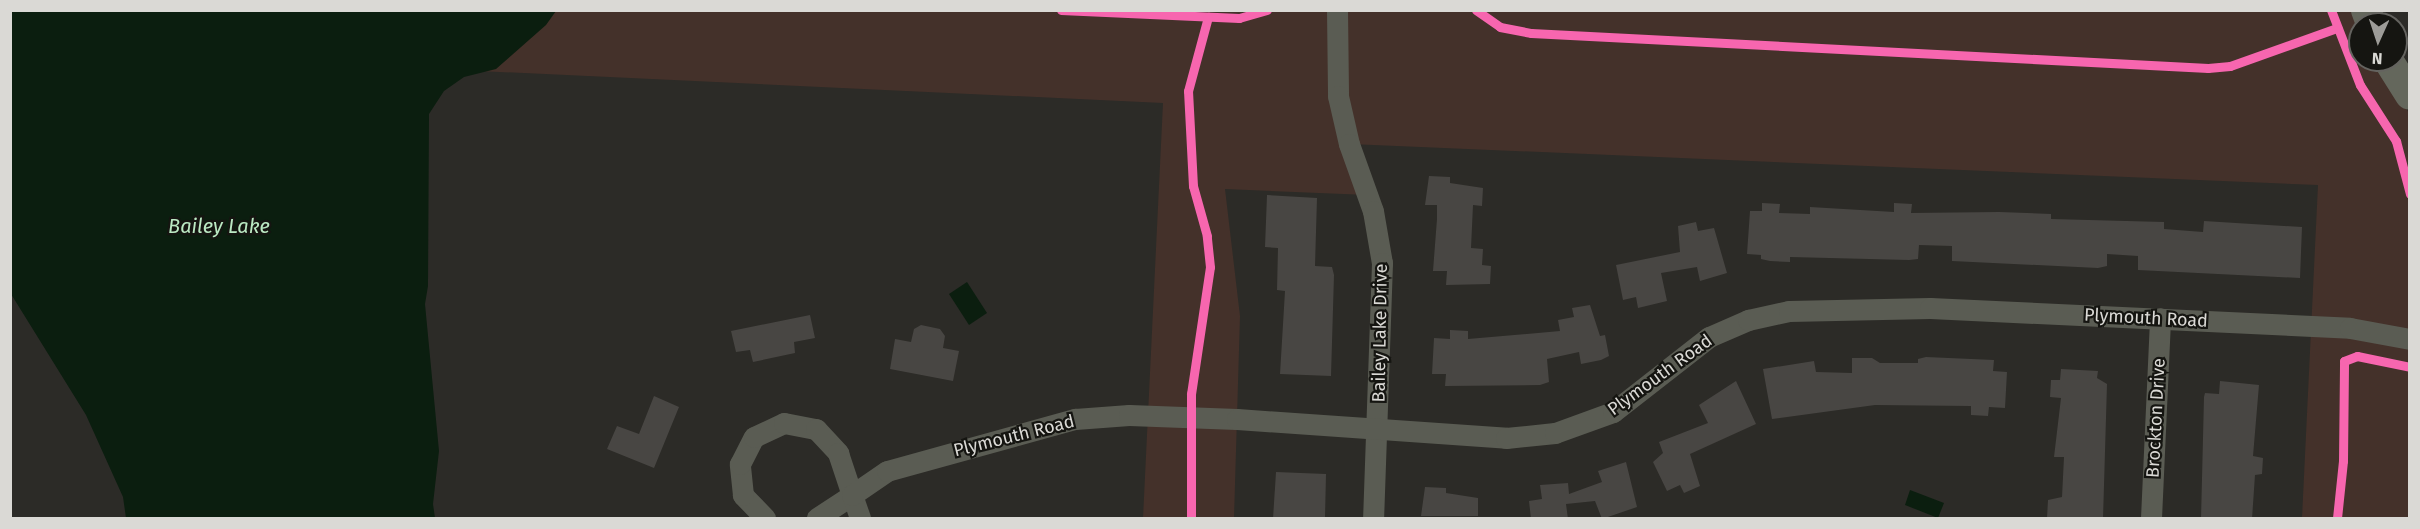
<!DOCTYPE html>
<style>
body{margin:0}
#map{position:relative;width:2420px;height:529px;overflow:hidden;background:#2c2b27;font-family:"Fira Sans",sans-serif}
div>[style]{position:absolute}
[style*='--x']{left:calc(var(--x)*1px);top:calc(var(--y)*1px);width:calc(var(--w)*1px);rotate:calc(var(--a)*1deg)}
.green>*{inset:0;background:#44312a}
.water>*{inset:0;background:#0b1e0f}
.building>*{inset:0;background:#484643}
.street>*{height:21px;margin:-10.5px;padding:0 10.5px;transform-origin:10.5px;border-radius:10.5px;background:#5a5c53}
.secondary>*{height:30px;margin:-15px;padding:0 15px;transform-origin:15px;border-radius:15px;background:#64675c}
.cycleway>*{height:9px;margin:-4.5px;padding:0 4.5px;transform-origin:4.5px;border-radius:4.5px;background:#f766af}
span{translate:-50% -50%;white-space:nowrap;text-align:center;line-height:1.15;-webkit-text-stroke:4.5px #151511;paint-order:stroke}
.street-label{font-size:18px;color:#dad9d5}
.water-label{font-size:20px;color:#bbe9c3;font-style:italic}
.frame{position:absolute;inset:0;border:12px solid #dad9d5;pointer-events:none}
.north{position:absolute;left:2348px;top:12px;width:60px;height:60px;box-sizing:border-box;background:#151511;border:2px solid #64635f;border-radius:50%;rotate:183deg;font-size:16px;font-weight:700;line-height:24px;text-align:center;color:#dad9d5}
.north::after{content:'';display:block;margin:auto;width:21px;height:27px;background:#9d9c98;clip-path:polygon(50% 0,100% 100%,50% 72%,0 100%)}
</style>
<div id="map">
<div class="green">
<i style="clip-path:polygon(11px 10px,2355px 11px,2360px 24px,2360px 60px,2376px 60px,2409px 113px,2409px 518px,2302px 518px,2318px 185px,1350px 144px,1368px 195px,1225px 189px,1240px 316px,1234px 518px,1143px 518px,1163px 103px,11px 49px)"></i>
</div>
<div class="water">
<i style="clip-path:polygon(11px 10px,556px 11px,546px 25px,496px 69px,464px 77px,444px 91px,429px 114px,428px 286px,425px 304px,439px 451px,433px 504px,435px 518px,126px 518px,123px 497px,86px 415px,11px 294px)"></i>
<i style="clip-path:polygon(967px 282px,987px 313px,969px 325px,949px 294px)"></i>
<i style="clip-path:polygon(1910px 490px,1944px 503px,1938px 518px,1905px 505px)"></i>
</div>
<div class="building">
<i style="clip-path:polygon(1429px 176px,1450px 177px,1450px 183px,1483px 188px,1482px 206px,1473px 205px,1471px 248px,1483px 249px,1482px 265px,1491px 266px,1490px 284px,1446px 285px,1447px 271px,1433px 271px,1437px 219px,1437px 205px,1425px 205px)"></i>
<i style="clip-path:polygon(1267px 195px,1317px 198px,1315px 266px,1332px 267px,1334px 275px,1331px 376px,1280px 374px,1285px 291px,1277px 290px,1278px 248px,1265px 247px)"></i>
<i style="clip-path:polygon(1762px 203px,1780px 204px,1779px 213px,1810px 214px,1810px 207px,1894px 212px,1894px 203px,1912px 204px,1911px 213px,1999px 212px,2051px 214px,2051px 219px,2164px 222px,2164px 229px,2203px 232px,2204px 221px,2302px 227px,2300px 278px,2138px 270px,2138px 256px,2107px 254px,2107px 266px,2098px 268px,1952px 261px,1952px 246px,1919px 245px,1918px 259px,1909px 260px,1790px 257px,1790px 262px,1770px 261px,1761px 259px,1761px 255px,1747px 254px,1750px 211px,1762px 211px)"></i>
<i style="clip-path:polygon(1696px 222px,1698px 231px,1714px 228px,1727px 273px,1700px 281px,1697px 267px,1661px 273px,1667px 301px,1638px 308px,1636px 297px,1623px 300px,1616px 265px,1680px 252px,1678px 226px)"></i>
<i style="clip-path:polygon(1590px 305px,1600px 336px,1605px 335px,1609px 356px,1601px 360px,1581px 364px,1579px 352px,1547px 359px,1549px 382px,1540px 385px,1445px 386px,1446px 374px,1432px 374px,1434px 338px,1450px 339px,1450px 330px,1468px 331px,1468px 339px,1560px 331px,1558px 320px,1574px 317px,1572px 308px)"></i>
<i style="clip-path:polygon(810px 315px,815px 338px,794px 342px,795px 353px,753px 362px,750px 350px,736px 352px,731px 331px)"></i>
<i style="clip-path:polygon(921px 325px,940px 329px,945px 336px,943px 348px,959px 351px,953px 381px,890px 369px,895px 339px,911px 342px,914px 329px)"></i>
<i style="clip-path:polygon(1926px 357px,1994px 360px,1993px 371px,2007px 372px,2005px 408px,1989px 407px,1988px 416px,1971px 415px,1971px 406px,1875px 405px,1772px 419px,1763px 369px,1814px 361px,1816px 372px,1852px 373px,1852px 358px,1872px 358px,1880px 363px,1918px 363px,1918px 359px)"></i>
<i style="clip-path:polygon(2061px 369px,2098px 371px,2097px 378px,2107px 384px,2103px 519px,2047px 518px,2048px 500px,2062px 497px,2064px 457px,2054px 457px,2061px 398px,2050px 397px,2051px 380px,2060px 380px)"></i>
<i style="clip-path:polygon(1736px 381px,1756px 424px,1690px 454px,1700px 486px,1684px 493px,1680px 485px,1667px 491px,1653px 462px,1663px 453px,1659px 442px,1708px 423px,1699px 405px)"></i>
<i style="clip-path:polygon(2220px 381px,2259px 385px,2253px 456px,2263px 458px,2262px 474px,2255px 475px,2252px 519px,2201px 519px,2204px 397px,2205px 393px,2219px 394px)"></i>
<i style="clip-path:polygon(654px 396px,679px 407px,654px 468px,607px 449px,617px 426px,639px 434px)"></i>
<i style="clip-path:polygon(1626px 462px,1637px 507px,1602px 519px,1595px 501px,1566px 504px,1568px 519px,1531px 519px,1529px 501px,1542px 499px,1540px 485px,1568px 483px,1569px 494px,1602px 482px,1598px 471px)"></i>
<i style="clip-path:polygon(1276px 472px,1326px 474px,1325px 517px,1273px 519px)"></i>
<i style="clip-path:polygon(1425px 487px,1446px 488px,1446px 493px,1478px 498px,1478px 516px,1421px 516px)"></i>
</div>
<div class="street">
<i style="--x:1337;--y:10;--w:86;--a:89.3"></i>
<i style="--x:1338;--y:96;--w:49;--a:77.1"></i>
<i style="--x:1349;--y:144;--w:71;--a:70.3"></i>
<i style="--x:1373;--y:211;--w:53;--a:80.2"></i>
<i style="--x:1382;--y:263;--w:255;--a:92"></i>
<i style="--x:765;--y:518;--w:32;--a:-134"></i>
<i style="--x:743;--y:495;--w:31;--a:-96"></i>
<i style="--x:740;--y:464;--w:30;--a:-63"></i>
<i style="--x:754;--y:437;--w:33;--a:-25"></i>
<i style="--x:784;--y:423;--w:33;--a:11"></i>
<i style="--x:816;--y:429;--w:33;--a:47"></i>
<i style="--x:838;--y:453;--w:44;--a:71.6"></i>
<i style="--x:852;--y:495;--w:42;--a:146.7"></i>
<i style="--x:860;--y:518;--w:24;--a:-109"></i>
<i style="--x:852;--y:495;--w:42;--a:-34.4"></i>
<i style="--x:887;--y:471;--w:195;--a:-15.5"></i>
<i style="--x:1075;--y:419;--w:54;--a:-4.2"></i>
<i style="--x:1129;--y:415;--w:108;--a:2.1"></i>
<i style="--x:1237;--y:419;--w:270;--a:4"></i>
<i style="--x:1506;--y:438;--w:49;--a:-5.8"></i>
<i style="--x:1555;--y:433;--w:62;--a:-19.9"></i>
<i style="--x:1613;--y:412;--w:122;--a:-38"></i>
<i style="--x:1709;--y:337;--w:43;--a:-23.6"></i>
<i style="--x:1748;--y:320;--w:42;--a:-12.4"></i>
<i style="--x:1789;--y:311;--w:141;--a:-1.2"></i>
<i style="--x:1930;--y:308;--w:420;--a:2.7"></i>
<i style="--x:2350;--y:328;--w:61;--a:10.4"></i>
<i style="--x:2151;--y:518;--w:200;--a:-87.4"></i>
</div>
<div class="secondary">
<i style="--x:2366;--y:10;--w:15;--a:70"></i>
<i style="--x:2388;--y:60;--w:41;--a:57.8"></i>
</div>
<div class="cycleway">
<i style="--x:1061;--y:10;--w:178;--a:2.6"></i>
<i style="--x:1239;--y:18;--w:29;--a:-16"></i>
<i style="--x:1476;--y:10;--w:29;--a:35"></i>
<i style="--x:1500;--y:27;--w:32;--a:11"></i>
<i style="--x:1531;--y:33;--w:678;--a:2.96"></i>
<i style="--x:2208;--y:68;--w:22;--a:-5"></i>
<i style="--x:2230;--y:66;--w:114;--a:-19.6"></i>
<i style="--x:2331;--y:10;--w:80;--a:68.9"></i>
<i style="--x:2360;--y:85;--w:67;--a:57.3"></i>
<i style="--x:2396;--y:141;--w:55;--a:75.2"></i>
<i style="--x:1191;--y:518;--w:124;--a:-90"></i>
<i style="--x:1191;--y:394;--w:128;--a:-81.5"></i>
<i style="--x:1210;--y:267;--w:31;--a:-96"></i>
<i style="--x:1207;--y:236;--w:52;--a:-105.6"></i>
<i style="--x:1193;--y:186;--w:95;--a:-93"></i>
<i style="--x:1188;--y:91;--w:77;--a:-74.9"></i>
<i style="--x:2337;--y:518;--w:57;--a:-84"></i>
<i style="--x:2343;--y:461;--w:100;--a:-89.4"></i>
<i style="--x:2344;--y:361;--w:14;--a:-21"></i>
<i style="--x:2357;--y:356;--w:54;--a:11.7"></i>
</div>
<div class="street-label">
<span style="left:2146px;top:318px;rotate:3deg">Plymouth Road</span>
<span style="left:1380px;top:333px;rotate:-89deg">Bailey Lake Drive</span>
<span style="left:1660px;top:375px;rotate:-36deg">Plymouth Road</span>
<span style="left:2156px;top:418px;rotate:-87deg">Brockton Drive</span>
<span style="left:1014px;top:436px;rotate:-14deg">Plymouth Road</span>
</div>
<div class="water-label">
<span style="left:219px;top:226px">Bailey Lake</span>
</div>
<div class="frame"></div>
<div class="north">N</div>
</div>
